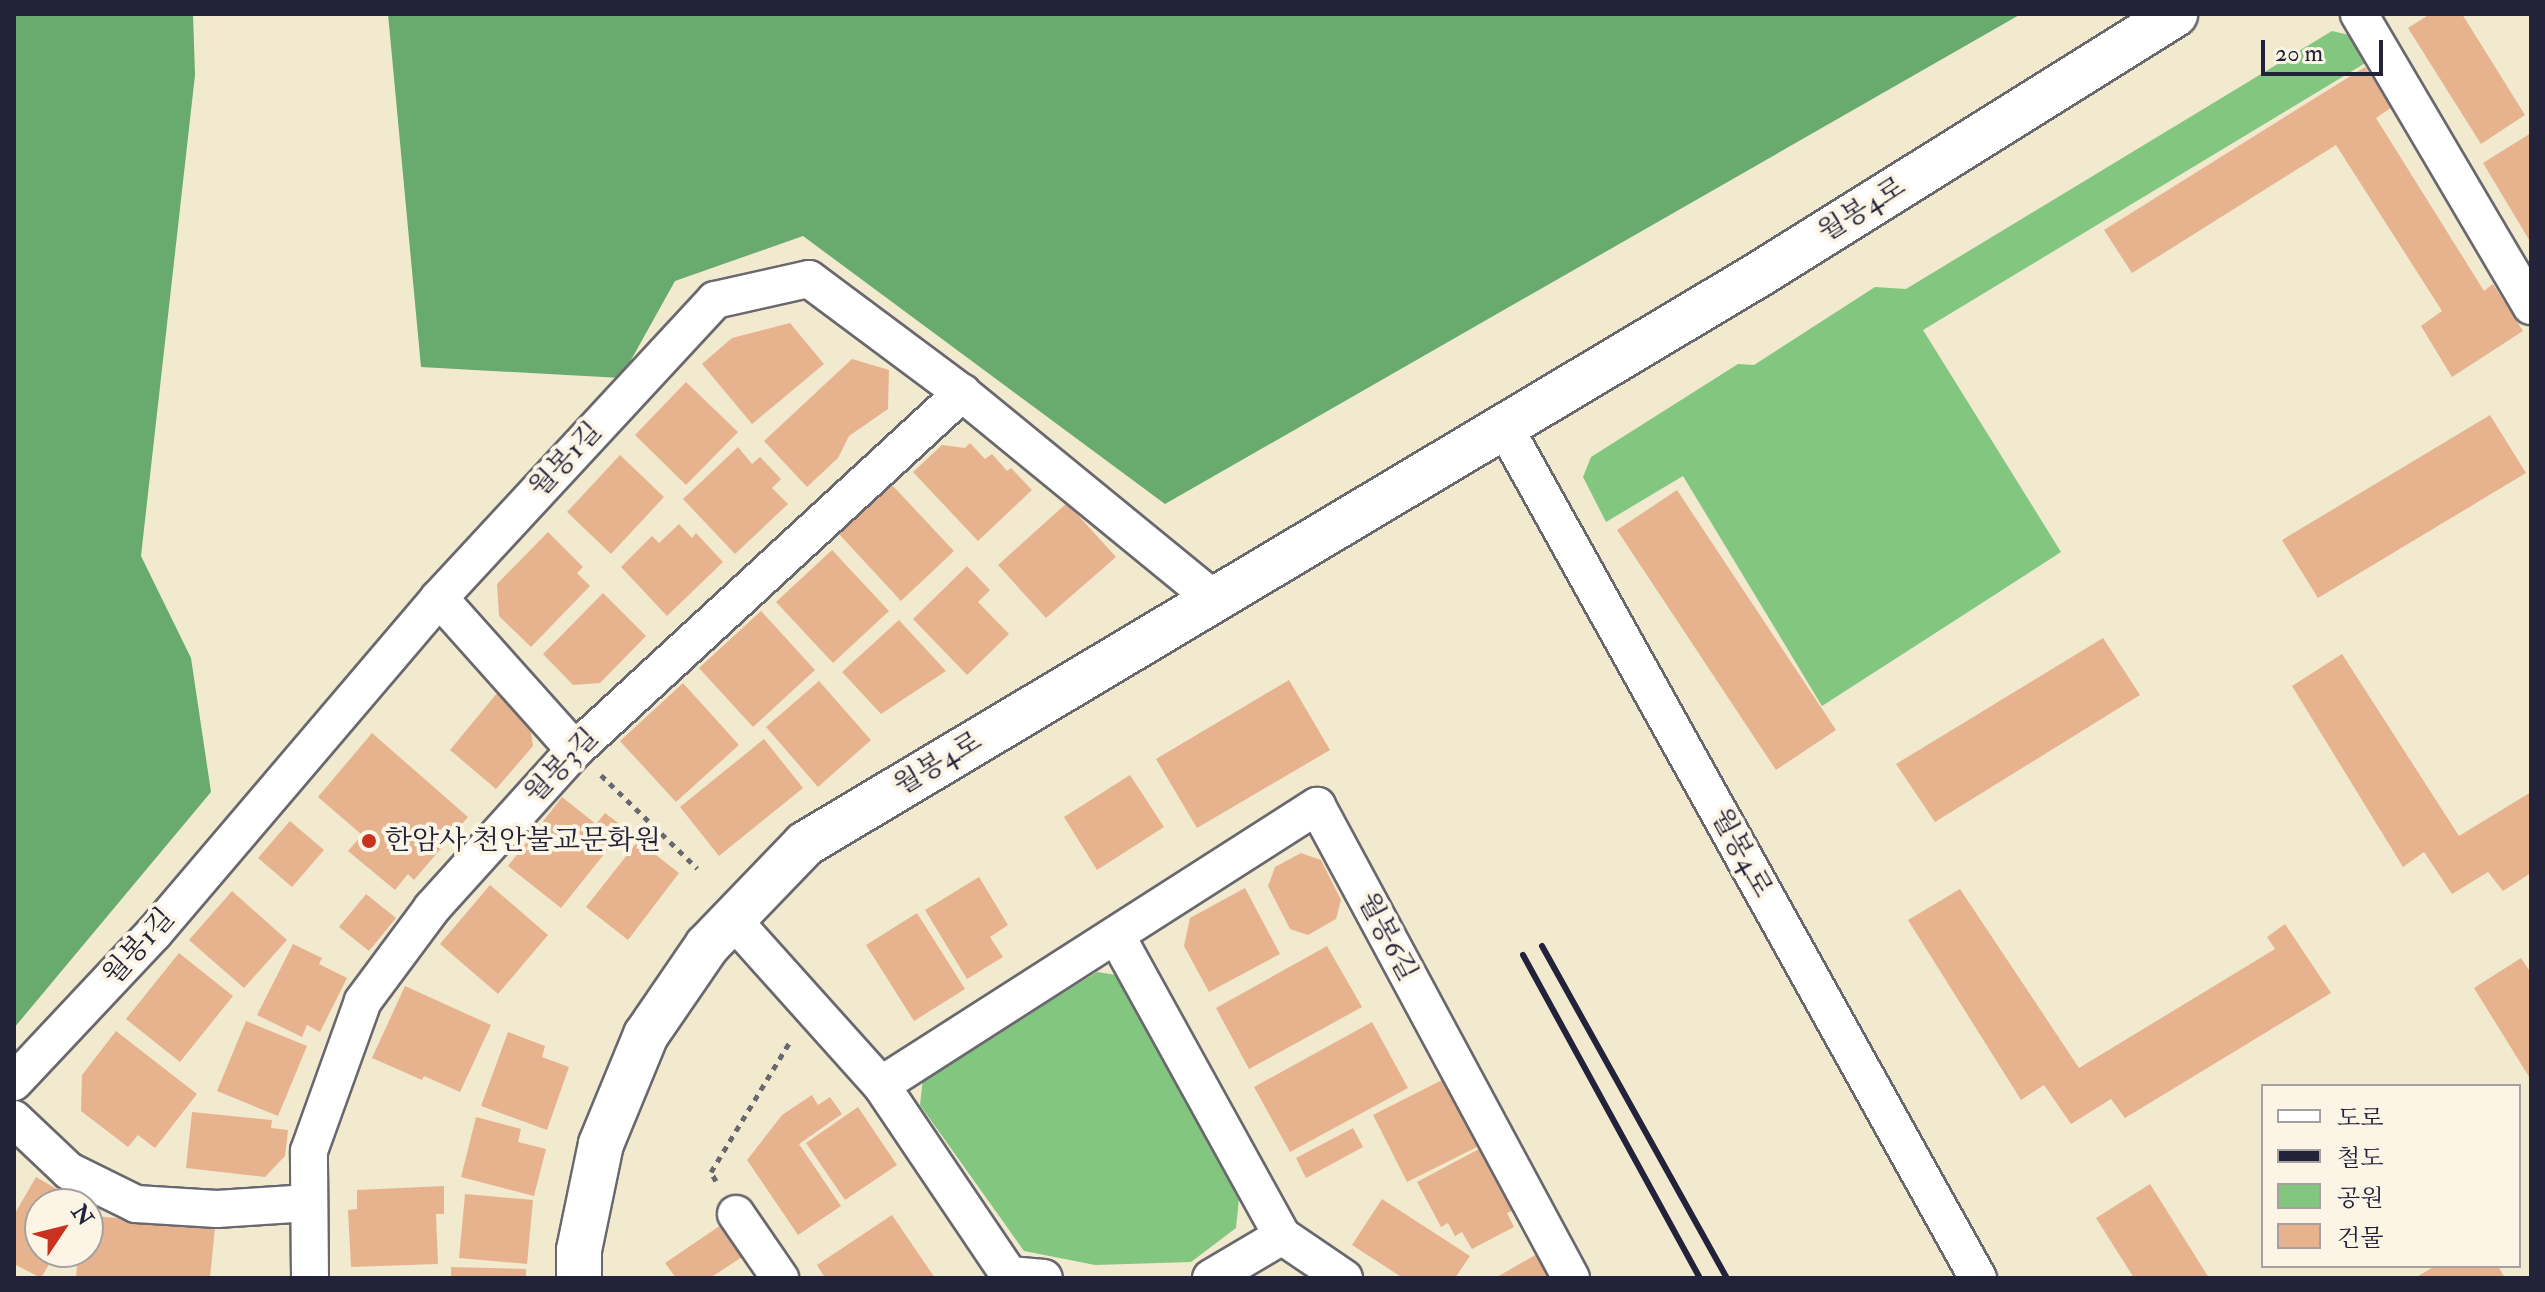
<!DOCTYPE html>
<meta charset="utf-8">
<style>
body{margin:0}
#map{position:relative;width:2545px;height:1292px;overflow:hidden;background:#f1eacf;font-family:"IM FELL Double Pica","Noto Serif KR",serif}
div>[style]{position:absolute}
[style*='--x']{left:calc(var(--x)*1px);top:calc(var(--y)*1px);width:calc(var(--w)*1px);rotate:calc(var(--a)*1deg)}
.green>*{inset:0;background:#82c680}
.forest>*{inset:0;background:#69ab6e}
.building>*{inset:0;background:#e7b38f}
.path>*{height:5px;margin-top:-2.5px;transform-origin:0;background:repeating-linear-gradient(90deg,#6a686f 0 6px,transparent 0 12px)}
.roads{filter:drop-shadow(2px 0 #6a686f) drop-shadow(-2px 0 #6a686f) drop-shadow(0 2px #6a686f) drop-shadow(0 -2px #6a686f)}
.street>*{height:36px;margin:-18px;padding:0 18px;transform-origin:18px;border-radius:18px;background:#fff}
.secondary>*{height:44px;margin:-22px;padding:0 22px;transform-origin:22px;border-radius:22px;background:#fff}
.rail>*{height:6px;margin:-3px;padding:0 3px;transform-origin:3px;border-radius:3px;background:#22223b}
.dots>*{width:22px;height:22px;translate:-50% -50%;box-sizing:border-box;border:4px solid #fcf5e5;border-radius:50%}
span{translate:-50% -50%;white-space:nowrap;text-align:center;line-height:1.15;-webkit-text-stroke:8px #fcf5e5;paint-order:stroke}
.street-label{font-size:28px;color:#22223b}
.poi-label{font-size:28px;color:#22223b}
.left{translate:0 -50%;text-align:left}
.frame{position:absolute;inset:0;border:16px solid #22223b;pointer-events:none}
.legend{position:absolute;left:2261px;top:1084px;width:260px;height:184px;box-sizing:border-box;background:#fcf5e5;border:2px solid #a5a1a1;margin:0;padding:10px 14px;list-style:none;font-size:24px;color:#22223b}
.legend li{display:flex;align-items:center;gap:16px;height:40px}
.legend b{width:40px;border:2px solid #a5a1a1}
.north{position:absolute;left:24px;top:1188px;width:80px;height:80px;box-sizing:border-box;background:#fcf5e5;border:2px solid #a5a1a1;border-radius:50%;rotate:55deg;font-size:22px;font-weight:700;line-height:32px;text-align:center;color:#22223b}
.north::after{content:'';display:block;margin:auto;width:28px;height:36px;background:#c8321e;clip-path:polygon(50% 0,100% 100%,50% 72%,0 100%)}
.scale{position:absolute;left:2261px;top:40px;width:122px;height:36px;box-sizing:border-box;border:4px solid #22223b;border-top:0;padding-left:10px;font-size:24px;line-height:28px;white-space:nowrap;color:#22223b;-webkit-text-stroke:6px #fcf5e5;paint-order:stroke}
</style>
<div id="map">
<div class="green">
<i style="clip-path:polygon(2332px 31px,2349px 35px,2367px 62px,1923px 330px,2061px 552px,1822px 706px,1683px 476px,1606px 522px,1583px 477px,1591px 457px,1738px 364px,1754px 365px,1875px 287px,1906px 289px)"></i>
<i style="clip-path:polygon(1097px 972px,1116px 975px,1240px 1189px,1236px 1228px,1191px 1262px,1095px 1265px,1024px 1251px,920px 1105px,923px 1078px)"></i>
</div>
<div class="forest">
<i style="clip-path:polygon(14px 14px,193px 14px,195px 75px,141px 556px,191px 658px,211px 792px,14px 1028px)"></i>
<i style="clip-path:polygon(388px 14px,2021px 14px,1165px 504px,803px 236px,675px 281px,621px 378px,421px 367px)"></i>
</div>
<div class="building">
<i style="clip-path:polygon(2430px 14px,2462px 14px,2525px 115px,2481px 144px,2408px 28px)"></i>
<i style="clip-path:polygon(2365px 67px,2392px 107px,2376px 118px,2484px 291px,2493px 284px,2523px 331px,2452px 377px,2421px 326px,2442px 311px,2336px 145px,2132px 273px,2104px 230px)"></i>
<i style="clip-path:polygon(2531px 133px,2531px 243px,2483px 163px)"></i>
<i style="clip-path:polygon(790px 323px,824px 364px,752px 424px,702px 364px,732px 338px)"></i>
<i style="clip-path:polygon(852px 359px,889px 370px,888px 409px,849px 436px,838px 458px,807px 487px,764px 441px)"></i>
<i style="clip-path:polygon(686px 382px,738px 432px,686px 485px,635px 435px)"></i>
<i style="clip-path:polygon(2490px 415px,2526px 473px,2318px 598px,2282px 540px)"></i>
<i style="clip-path:polygon(970px 443px,985px 459px,992px 454px,1007px 471px,1011px 468px,1032px 490px,978px 541px,913px 472px,942px 445px,965px 448px)"></i>
<i style="clip-path:polygon(738px 447px,752px 464px,760px 457px,781px 479px,772px 488px,788px 504px,735px 554px,683px 499px)"></i>
<i style="clip-path:polygon(620px 455px,664px 497px,611px 554px,567px 512px)"></i>
<i style="clip-path:polygon(892px 485px,954px 551px,901px 601px,839px 534px)"></i>
<i style="clip-path:polygon(1677px 490px,1836px 730px,1776px 770px,1617px 530px)"></i>
<i style="clip-path:polygon(1067px 503px,1116px 557px,1046px 618px,998px 565px)"></i>
<i style="clip-path:polygon(679px 524px,692px 538px,696px 533px,723px 562px,667px 616px,621px 567px,652px 536px,659px 543px)"></i>
<i style="clip-path:polygon(548px 532px,583px 567px,577px 573px,590px 586px,531px 647px,499px 616px,497px 584px)"></i>
<i style="clip-path:polygon(832px 550px,889px 611px,833px 663px,776px 602px)"></i>
<i style="clip-path:polygon(967px 566px,990px 590px,978px 602px,1009px 634px,967px 675px,913px 619px)"></i>
<i style="clip-path:polygon(603px 593px,646px 636px,600px 683px,573px 685px,543px 654px)"></i>
<i style="clip-path:polygon(761px 611px,815px 670px,753px 727px,699px 668px)"></i>
<i style="clip-path:polygon(899px 620px,946px 671px,881px 714px,842px 672px)"></i>
<i style="clip-path:polygon(2103px 638px,2140px 695px,1935px 822px,1896px 764px)"></i>
<i style="clip-path:polygon(2342px 654px,2459px 836px,2531px 792px,2531px 873px,2503px 891px,2488px 872px,2452px 894px,2424px 852px,2403px 867px,2292px 686px)"></i>
<i style="clip-path:polygon(1289px 680px,1330px 750px,1197px 828px,1156px 759px)"></i>
<i style="clip-path:polygon(819px 681px,871px 740px,818px 787px,766px 727px)"></i>
<i style="clip-path:polygon(683px 683px,739px 745px,676px 802px,620px 741px)"></i>
<i style="clip-path:polygon(498px 692px,529px 719px,533px 746px,496px 789px,450px 750px)"></i>
<i style="clip-path:polygon(372px 733px,468px 817px,414px 880px,408px 874px,395px 890px,348px 851px,362px 835px,318px 797px)"></i>
<i style="clip-path:polygon(764px 739px,803px 788px,719px 856px,680px 807px)"></i>
<i style="clip-path:polygon(1130px 775px,1164px 827px,1097px 870px,1064px 817px)"></i>
<i style="clip-path:polygon(562px 797px,596px 824px,605px 813px,625px 828px,561px 908px,508px 866px)"></i>
<i style="clip-path:polygon(290px 821px,324px 850px,292px 887px,258px 858px)"></i>
<i style="clip-path:polygon(638px 841px,679px 873px,628px 940px,586px 907px)"></i>
<i style="clip-path:polygon(1301px 853px,1321px 860px,1341px 900px,1336px 919px,1308px 935px,1290px 929px,1268px 886px,1275px 867px)"></i>
<i style="clip-path:polygon(979px 877px,1008px 925px,990px 937px,1003px 957px,967px 979px,925px 910px)"></i>
<i style="clip-path:polygon(490px 885px,548px 935px,498px 994px,440px 944px)"></i>
<i style="clip-path:polygon(1245px 888px,1280px 954px,1209px 992px,1184px 946px,1190px 918px)"></i>
<i style="clip-path:polygon(1960px 889px,2079px 1068px,2275px 949px,2267px 937px,2285px 924px,2331px 993px,2125px 1118px,2111px 1099px,2071px 1124px,2044px 1085px,2021px 1100px,1908px 920px)"></i>
<i style="clip-path:polygon(232px 891px,287px 940px,244px 988px,189px 940px)"></i>
<i style="clip-path:polygon(366px 894px,396px 918px,369px 951px,339px 927px)"></i>
<i style="clip-path:polygon(917px 913px,965px 989px,914px 1021px,866px 945px)"></i>
<i style="clip-path:polygon(293px 944px,322px 958px,319px 964px,347px 978px,320px 1032px,307px 1025px,302px 1037px,257px 1015px)"></i>
<i style="clip-path:polygon(1327px 946px,1362px 1007px,1249px 1069px,1216px 1008px)"></i>
<i style="clip-path:polygon(179px 953px,233px 996px,180px 1062px,126px 1019px)"></i>
<i style="clip-path:polygon(2521px 958px,2531px 973px,2531px 1080px,2474px 988px)"></i>
<i style="clip-path:polygon(405px 986px,491px 1025px,460px 1092px,424px 1076px,422px 1080px,372px 1058px)"></i>
<i style="clip-path:polygon(246px 1021px,307px 1046px,278px 1116px,217px 1091px)"></i>
<i style="clip-path:polygon(1372px 1022px,1408px 1088px,1290px 1152px,1254px 1087px)"></i>
<i style="clip-path:polygon(116px 1031px,197px 1094px,155px 1148px,138px 1135px,128px 1147px,81px 1111px,82px 1075px)"></i>
<i style="clip-path:polygon(508px 1032px,545px 1046px,542px 1057px,569px 1067px,547px 1130px,481px 1106px)"></i>
<i style="clip-path:polygon(1444px 1079px,1479px 1146px,1407px 1182px,1373px 1115px)"></i>
<i style="clip-path:polygon(812px 1095px,818px 1105px,830px 1097px,842px 1114px,799px 1144px,841px 1206px,798px 1235px,747px 1160px,782px 1115px)"></i>
<i style="clip-path:polygon(858px 1107px,897px 1165px,845px 1200px,806px 1143px)"></i>
<i style="clip-path:polygon(192px 1112px,272px 1120px,271px 1128px,288px 1130px,285px 1156px,265px 1177px,186px 1168px)"></i>
<i style="clip-path:polygon(476px 1117px,521px 1129px,518px 1142px,546px 1149px,534px 1196px,461px 1177px)"></i>
<i style="clip-path:polygon(1353px 1128px,1363px 1147px,1306px 1178px,1296px 1158px)"></i>
<i style="clip-path:polygon(1479px 1149px,1512px 1211px,1507px 1213px,1514px 1227px,1472px 1249px,1462px 1232px,1455px 1236px,1448px 1223px,1441px 1227px,1417px 1182px)"></i>
<i style="clip-path:polygon(36px 1177px,83px 1204px,40px 1204px,40px 1252px,56px 1252px,41px 1278px,14px 1264px,14px 1215px)"></i>
<i style="clip-path:polygon(2150px 1184px,2209px 1278px,2134px 1278px,2096px 1218px)"></i>
<i style="clip-path:polygon(444px 1186px,444px 1214px,436px 1214px,438px 1264px,351px 1267px,348px 1210px,357px 1209px,357px 1190px)"></i>
<i style="clip-path:polygon(465px 1194px,533px 1200px,527px 1264px,459px 1258px)"></i>
<i style="clip-path:polygon(1382px 1199px,1470px 1256px,1455px 1278px,1403px 1278px,1352px 1245px)"></i>
<i style="clip-path:polygon(892px 1215px,935px 1278px,825px 1278px,817px 1265px)"></i>
<i style="clip-path:polygon(96px 1216px,215px 1228px,210px 1278px,76px 1278px,78px 1255px,91px 1257px)"></i>
<i style="clip-path:polygon(721px 1225px,742px 1257px,710px 1278px,676px 1278px,665px 1263px)"></i>
<i style="clip-path:polygon(1537px 1254px,1550px 1278px,1495px 1278px)"></i>
<i style="clip-path:polygon(2435px 1266px,2498px 1266px,2505px 1278px,2415px 1278px)"></i>
<i style="clip-path:polygon(451px 1267px,526px 1269px,526px 1278px,451px 1278px)"></i>
</div>
<div class="path">
<i style="--x:601;--y:775;--w:134;--a:44.1"></i>
<i style="--x:716;--y:1181;--w:10;--a:-119"></i>
<i style="--x:711;--y:1172;--w:154;--a:-58.8"></i>
</div>
<div class="roads">
<div class="street">
<i style="--x:2359;--y:14;--w:339;--a:59.5"></i>
<i style="--x:1505;--y:428;--w:973;--a:60.91"></i>
<i style="--x:439;--y:598;--w:204;--a:48.2"></i>
<i style="--x:732;--y:919;--w:223;--a:48.1"></i>
<i style="--x:881;--y:1085;--w:229;--a:56"></i>
<i style="--x:1009;--y:1275;--w:35;--a:5"></i>
<i style="--x:1116;--y:935;--w:344;--a:61.1"></i>
<i style="--x:14;--y:1082;--w:206;--a:-46.8"></i>
<i style="--x:155;--y:932;--w:438;--a:-49.6"></i>
<i style="--x:439;--y:598;--w:406;--a:-47.2"></i>
<i style="--x:715;--y:300;--w:96;--a:-12.6"></i>
<i style="--x:809;--y:279;--w:191;--a:36.7"></i>
<i style="--x:962;--y:393;--w:325;--a:39.3"></i>
<i style="--x:881;--y:1085;--w:518;--a:-32.62"></i>
<i style="--x:1317;--y:806;--w:536;--a:61.71"></i>
<i style="--x:14;--y:1119;--w:76;--a:43.4"></i>
<i style="--x:69;--y:1171;--w:75;--a:26.2"></i>
<i style="--x:136;--y:1204;--w:81;--a:3.5"></i>
<i style="--x:217;--y:1209;--w:92;--a:-3.7"></i>
<i style="--x:736;--y:1214;--w:78;--a:55.5"></i>
<i style="--x:310;--y:1278;--w:127;--a:-90.5"></i>
<i style="--x:309;--y:1151;--w:159;--a:-70.2"></i>
<i style="--x:363;--y:1001;--w:116;--a:-53.4"></i>
<i style="--x:432;--y:908;--w:213;--a:-47.9"></i>
<i style="--x:575;--y:750;--w:527;--a:-42.69"></i>
<i style="--x:1211;--y:1278;--w:82;--a:-30.6"></i>
<i style="--x:1282;--y:1236;--w:75;--a:34.1"></i>
</div>
<div class="secondary">
<i style="--x:579;--y:1278;--w:28;--a:-90"></i>
<i style="--x:579;--y:1250;--w:108;--a:-78.3"></i>
<i style="--x:601;--y:1144;--w:118;--a:-67.6"></i>
<i style="--x:646;--y:1035;--w:108;--a:-55.6"></i>
<i style="--x:707;--y:946;--w:141;--a:-46.1"></i>
<i style="--x:805;--y:844;--w:1110;--a:-30.84"></i>
<i style="--x:1758;--y:275;--w:492;--a:-32"></i>
</div>
</div>
<div class="rail">
<i style="--x:1542;--y:946;--w:380;--a:60.9"></i>
<i style="--x:1523;--y:955;--w:368;--a:61.3"></i>
</div>
<div class="dots">
<i style="left:369px;top:841px;background:#c8321e"></i>
</div>
<div class="street-label">
<span style="left:1862px;top:210px;rotate:-32deg">월봉4로</span>
<span style="left:566px;top:460px;rotate:-47deg">월봉1길</span>
<span style="left:938px;top:764px;rotate:-31deg">월봉4로</span>
<span style="left:562px;top:766px;rotate:-46deg">월봉3길</span>
<span style="left:1741px;top:853px;rotate:61deg">월봉4로</span>
<span style="left:1387px;top:937px;rotate:62deg">월봉6길</span>
<span style="left:139px;top:947px;rotate:-48deg">월봉1길</span>
</div>
<div class="poi-label">
<span class="left" style="left:385px;top:841px">한암사 천안불교문화원</span>
</div>
<div class="frame"></div>
<ul class="legend">
<li><b style="height:10px;background:#fff"></b>도로</li>
<li><b style="height:10px;background:#22223b"></b>철도</li>
<li><b style="height:22px;background:#82c680"></b>공원</li>
<li><b style="height:22px;background:#e7b38f"></b>건물</li>
</ul>
<div class="north">N</div>
<div class="scale">20 m</div>
</div>
